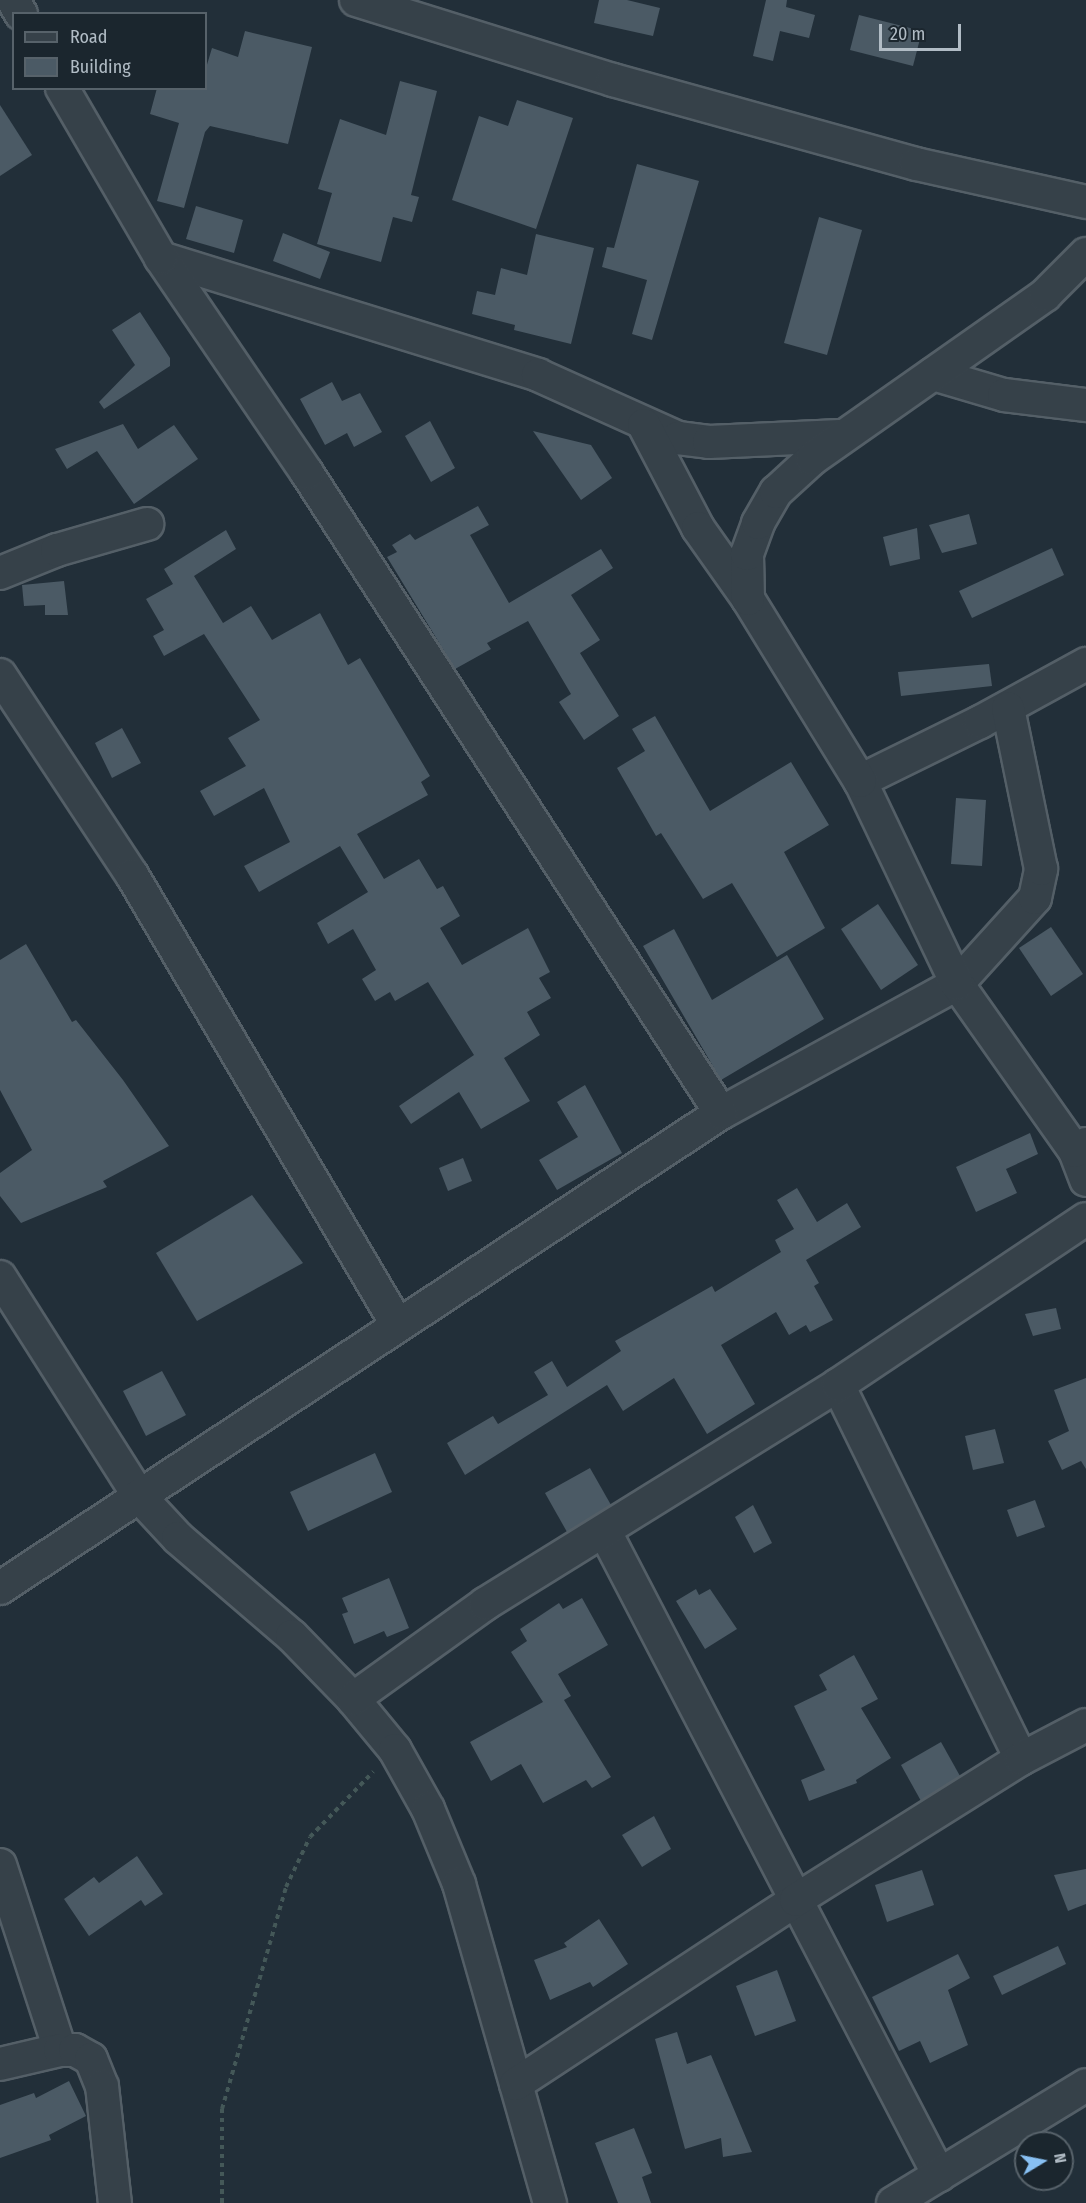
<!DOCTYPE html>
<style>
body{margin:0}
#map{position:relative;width:1086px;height:2203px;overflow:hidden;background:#222f39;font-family:"Fira Sans Condensed",sans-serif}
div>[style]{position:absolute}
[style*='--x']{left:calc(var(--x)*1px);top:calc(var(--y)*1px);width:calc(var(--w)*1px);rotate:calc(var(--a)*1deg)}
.building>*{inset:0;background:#4b5a65}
.path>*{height:4px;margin-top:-2px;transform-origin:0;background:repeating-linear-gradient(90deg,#445858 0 4.5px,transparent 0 9px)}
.roads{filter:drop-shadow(2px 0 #545f67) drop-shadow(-2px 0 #545f67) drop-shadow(0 2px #545f67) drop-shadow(0 -2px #545f67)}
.minor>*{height:32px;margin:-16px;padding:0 16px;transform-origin:16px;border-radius:16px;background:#364149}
span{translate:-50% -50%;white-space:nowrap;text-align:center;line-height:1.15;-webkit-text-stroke:4.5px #1b262e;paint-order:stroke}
.legend{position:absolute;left:12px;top:12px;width:195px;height:78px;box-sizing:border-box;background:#1b262e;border:2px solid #57626a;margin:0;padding:8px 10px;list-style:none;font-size:18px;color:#b1bcc5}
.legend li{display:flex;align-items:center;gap:12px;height:30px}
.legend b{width:30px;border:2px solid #57626a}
.north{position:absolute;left:1014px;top:2131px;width:60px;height:60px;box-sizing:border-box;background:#1b262e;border:2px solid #57626a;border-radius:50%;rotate:80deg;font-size:16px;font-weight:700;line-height:24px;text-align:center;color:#b1bcc5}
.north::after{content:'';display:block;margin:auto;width:21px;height:27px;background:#88c0f3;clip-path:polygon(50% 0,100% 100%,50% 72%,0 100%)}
.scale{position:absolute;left:879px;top:24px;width:82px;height:27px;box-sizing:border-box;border:3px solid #b1bcc5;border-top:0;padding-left:8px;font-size:18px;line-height:21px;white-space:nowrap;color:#b1bcc5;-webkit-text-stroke:4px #1b262e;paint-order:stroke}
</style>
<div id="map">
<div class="building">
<i style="clip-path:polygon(599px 0,627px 0,660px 8px,653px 36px,594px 23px)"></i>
<i style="clip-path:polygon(766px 0,787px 0,786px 7px,815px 15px,809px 38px,780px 31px,773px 61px,753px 56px)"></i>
<i style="clip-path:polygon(859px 15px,922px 31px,913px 66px,850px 50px)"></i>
<i style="clip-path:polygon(245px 31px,312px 47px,288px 144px,210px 126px,205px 132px,184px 208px,157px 201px,179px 123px,150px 114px,157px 88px,206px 88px,206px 68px,212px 48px,238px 57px)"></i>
<i style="clip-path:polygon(400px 81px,437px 91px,411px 195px,419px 197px,412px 222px,393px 217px,381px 262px,317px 244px,332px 193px,318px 189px,340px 119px,386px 135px)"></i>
<i style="clip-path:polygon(517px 100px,573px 118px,536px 229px,452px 200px,479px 116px,508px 126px)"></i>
<i style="clip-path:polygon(0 105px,32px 155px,0 176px)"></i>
<i style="clip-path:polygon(637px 164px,699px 181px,652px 340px,632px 334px,647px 280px,602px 267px,607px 247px,614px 248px)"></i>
<i style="clip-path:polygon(196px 206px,243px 220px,234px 253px,186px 239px)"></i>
<i style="clip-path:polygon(819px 217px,862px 230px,827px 355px,784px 343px)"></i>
<i style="clip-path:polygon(283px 233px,330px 252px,320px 279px,273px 261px)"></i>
<i style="clip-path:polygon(536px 234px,594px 248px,571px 344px,514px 330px,515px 325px,472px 314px,477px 291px,495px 295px,501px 268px,527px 275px)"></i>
<i style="clip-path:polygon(140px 312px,170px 358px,170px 366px,104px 409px,99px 402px,135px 365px,112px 330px)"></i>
<i style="clip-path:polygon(332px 382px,342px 401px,360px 393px,382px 432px,354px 447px,347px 433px,325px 445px,300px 399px)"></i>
<i style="clip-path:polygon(430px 421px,455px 468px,431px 482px,405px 436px)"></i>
<i style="clip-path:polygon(123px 424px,138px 449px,174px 425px,198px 459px,134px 504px,97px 451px,67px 469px,55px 449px)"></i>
<i style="clip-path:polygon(533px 431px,591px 445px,612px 478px,581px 500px)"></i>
<i style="clip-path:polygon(478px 506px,489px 525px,470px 535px,509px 603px,601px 549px,613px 568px,571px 595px,600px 640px,580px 653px,619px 716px,584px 740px,559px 702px,571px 694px,528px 621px,487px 643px,491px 649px,455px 669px,387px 557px,397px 552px,392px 545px,410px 534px,415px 540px)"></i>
<i style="clip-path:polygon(969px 514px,977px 544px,942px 553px,929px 525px)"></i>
<i style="clip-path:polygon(917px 528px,920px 559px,890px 566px,883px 537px)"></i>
<i style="clip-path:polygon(226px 530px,236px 549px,194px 576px,223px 623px,251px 606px,272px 640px,320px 613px,348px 665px,360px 658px,430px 776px,421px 782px,428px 795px,357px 834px,384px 879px,419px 859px,437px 889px,443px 886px,460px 916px,440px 928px,462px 965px,528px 928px,550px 972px,539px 978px,551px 998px,527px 1012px,540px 1035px,504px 1058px,530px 1101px,481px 1129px,459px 1092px,411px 1124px,399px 1106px,474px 1055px,428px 982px,395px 1001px,390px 992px,375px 1001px,362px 979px,376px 970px,353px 929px,328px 944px,317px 923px,368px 892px,340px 846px,259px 892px,244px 866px,290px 842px,264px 788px,214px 816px,200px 791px,246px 766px,228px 738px,260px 720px,204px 634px,164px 656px,153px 636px,164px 630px,146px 599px,173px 584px,164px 569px)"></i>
<i style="clip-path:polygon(1052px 548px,1064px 575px,972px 618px,959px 591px)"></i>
<i style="clip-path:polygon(64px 581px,68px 615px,45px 615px,45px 605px,24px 606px,22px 585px)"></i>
<i style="clip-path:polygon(989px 664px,992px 686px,901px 696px,898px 672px)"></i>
<i style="clip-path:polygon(655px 716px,710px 811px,791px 762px,829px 825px,784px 852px,825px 928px,777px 957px,732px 883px,703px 899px,661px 833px,656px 836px,617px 768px,645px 751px,632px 729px)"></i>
<i style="clip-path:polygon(122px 728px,141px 763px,112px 778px,95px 743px)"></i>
<i style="clip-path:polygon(956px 798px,986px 800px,982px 866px,951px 864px)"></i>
<i style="clip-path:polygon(878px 904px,918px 965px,881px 990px,841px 929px)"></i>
<i style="clip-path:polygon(1051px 927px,1083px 974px,1051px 996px,1019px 948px)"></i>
<i style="clip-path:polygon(674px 929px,712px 1000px,787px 955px,824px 1019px,721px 1080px,643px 946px)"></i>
<i style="clip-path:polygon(26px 944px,72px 1022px,76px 1020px,123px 1080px,169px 1146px,103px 1181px,107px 1187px,21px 1223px,0 1196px,0 1173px,32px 1150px,0 1090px,0 960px)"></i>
<i style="clip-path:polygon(585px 1085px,622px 1153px,557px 1190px,539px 1160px,578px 1137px,557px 1102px)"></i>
<i style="clip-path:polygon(1030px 1133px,1038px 1154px,1006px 1169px,1017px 1193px,976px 1212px,956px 1167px)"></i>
<i style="clip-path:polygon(463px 1158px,472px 1181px,448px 1191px,439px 1168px)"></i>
<i style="clip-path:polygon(797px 1188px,817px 1222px,847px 1203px,861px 1227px,806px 1260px,819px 1283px,814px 1286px,833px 1320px,810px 1332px,806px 1325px,789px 1335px,776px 1312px,721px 1345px,755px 1404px,707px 1434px,674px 1378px,623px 1411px,607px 1385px,465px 1475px,447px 1443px,493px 1416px,498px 1424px,548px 1395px,534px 1372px,552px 1361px,567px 1387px,621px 1351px,615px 1341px,712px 1286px,715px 1292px,781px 1252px,775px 1240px,794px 1229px,777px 1200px)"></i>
<i style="clip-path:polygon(252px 1195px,303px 1263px,197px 1321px,156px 1253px)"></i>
<i style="clip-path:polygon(1056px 1308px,1061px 1329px,1033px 1336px,1025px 1314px)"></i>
<i style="clip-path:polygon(162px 1371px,186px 1415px,146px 1436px,123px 1391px)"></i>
<i style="clip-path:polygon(1086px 1378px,1086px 1469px,1081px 1461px,1062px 1470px,1048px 1441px,1069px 1431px,1054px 1390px)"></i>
<i style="clip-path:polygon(995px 1429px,1004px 1463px,973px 1470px,965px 1436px)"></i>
<i style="clip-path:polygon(375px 1453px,392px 1492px,308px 1531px,290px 1492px)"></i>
<i style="clip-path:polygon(590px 1468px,611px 1505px,567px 1532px,545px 1493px)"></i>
<i style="clip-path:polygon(1035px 1500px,1045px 1527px,1017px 1537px,1007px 1510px)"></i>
<i style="clip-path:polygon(753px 1505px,772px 1543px,754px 1553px,735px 1517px)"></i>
<i style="clip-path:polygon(389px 1578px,409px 1628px,387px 1637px,384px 1631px,354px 1644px,342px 1614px,348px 1612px,342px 1598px)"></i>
<i style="clip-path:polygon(696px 1589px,699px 1595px,710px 1589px,737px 1629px,705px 1649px,676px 1601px)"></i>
<i style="clip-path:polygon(582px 1598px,608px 1645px,558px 1674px,571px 1696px,564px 1700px,611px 1777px,592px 1788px,586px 1780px,543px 1803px,521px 1764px,491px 1781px,470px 1742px,543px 1702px,511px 1652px,527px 1641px,520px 1629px,559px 1603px,563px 1609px)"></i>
<i style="clip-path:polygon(854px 1655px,878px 1699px,861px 1708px,891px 1758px,856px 1780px,857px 1783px,809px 1801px,801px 1780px,825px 1770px,794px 1706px,827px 1690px,819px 1675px)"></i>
<i style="clip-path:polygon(941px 1742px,960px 1776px,921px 1801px,901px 1765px)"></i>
<i style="clip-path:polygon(654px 1816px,671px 1849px,642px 1867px,622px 1835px)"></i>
<i style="clip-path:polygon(137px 1856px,163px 1894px,145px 1906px,141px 1900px,89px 1936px,64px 1899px,94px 1877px,99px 1883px)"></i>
<i style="clip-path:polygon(1086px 1869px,1086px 1904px,1068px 1911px,1054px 1875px)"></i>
<i style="clip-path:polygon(922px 1870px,934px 1905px,887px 1922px,875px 1885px)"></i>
<i style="clip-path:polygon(599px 1919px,628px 1964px,593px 1987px,590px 1982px,550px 2000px,534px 1960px,567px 1947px,564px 1943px)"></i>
<i style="clip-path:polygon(1058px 1946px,1066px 1964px,1002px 1995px,993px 1976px)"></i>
<i style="clip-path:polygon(958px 1954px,970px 1978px,948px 1990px,968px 2045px,930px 2063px,920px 2041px,899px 2051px,872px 1997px)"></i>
<i style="clip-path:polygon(777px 1970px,796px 2021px,755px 2036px,736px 1986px)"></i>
<i style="clip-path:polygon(677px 2032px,687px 2064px,711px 2055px,752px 2152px,723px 2157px,721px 2138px,685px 2149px,655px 2039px)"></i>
<i style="clip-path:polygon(69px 2081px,86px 2116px,49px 2135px,51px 2140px,0 2158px,0 2105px,34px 2093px,36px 2098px)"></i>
<i style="clip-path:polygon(634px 2128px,652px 2173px,642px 2177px,651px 2203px,618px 2203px,595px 2143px)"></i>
</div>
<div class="path">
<i style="--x:222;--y:2203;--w:94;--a:-90"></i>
<i style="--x:222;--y:2109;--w:231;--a:-73.9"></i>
<i style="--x:286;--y:1887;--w:55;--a:-64.4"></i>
<i style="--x:310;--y:1837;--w:91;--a:-45.9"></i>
</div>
<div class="roads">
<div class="minor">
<i style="--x:13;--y:0;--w:16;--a:60"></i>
<i style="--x:356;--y:0;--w:269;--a:17.3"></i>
<i style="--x:613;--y:80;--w:314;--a:15.5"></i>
<i style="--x:916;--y:164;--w:174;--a:12.6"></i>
<i style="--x:161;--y:258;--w:395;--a:17.2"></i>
<i style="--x:538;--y:375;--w:154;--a:24.2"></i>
<i style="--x:678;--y:438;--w:31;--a:7"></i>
<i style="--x:709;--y:442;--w:131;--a:-2.6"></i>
<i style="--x:933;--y:374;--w:74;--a:16.5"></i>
<i style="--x:1004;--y:395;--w:83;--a:7"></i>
<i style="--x:644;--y:425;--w:116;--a:62.3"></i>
<i style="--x:698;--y:528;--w:87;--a:54.8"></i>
<i style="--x:0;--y:573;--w:61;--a:-22"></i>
<i style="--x:57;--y:550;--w:94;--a:-16.1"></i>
<i style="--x:0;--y:675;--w:240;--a:56.6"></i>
<i style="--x:132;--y:875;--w:521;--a:59.45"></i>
<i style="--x:860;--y:781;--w:134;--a:-26.2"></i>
<i style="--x:980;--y:722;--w:121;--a:-28.7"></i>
<i style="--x:721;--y:1113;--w:269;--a:-28.7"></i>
<i style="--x:957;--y:984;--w:116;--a:-47.8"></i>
<i style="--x:1035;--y:898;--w:30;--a:-78"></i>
<i style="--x:1041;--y:869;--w:164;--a:-101.6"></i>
<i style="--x:1086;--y:1144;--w:13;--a:148"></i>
<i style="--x:1075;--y:1151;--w:31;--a:69"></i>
<i style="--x:1075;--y:1151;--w:204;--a:-125.2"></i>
<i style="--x:957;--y:984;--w:225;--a:-115.5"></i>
<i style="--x:860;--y:781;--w:214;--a:-121.6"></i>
<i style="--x:748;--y:599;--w:45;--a:-91.3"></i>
<i style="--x:747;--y:554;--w:33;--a:-70"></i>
<i style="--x:758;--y:523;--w:36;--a:-60"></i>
<i style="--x:776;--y:492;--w:49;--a:-42.5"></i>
<i style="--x:812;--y:459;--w:285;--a:-35.1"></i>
<i style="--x:1045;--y:295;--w:58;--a:-45"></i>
<i style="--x:0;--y:1277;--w:259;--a:57.6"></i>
<i style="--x:139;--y:1496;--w:57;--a:47.1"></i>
<i style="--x:178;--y:1538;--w:150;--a:40.7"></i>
<i style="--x:292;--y:1636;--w:88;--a:45.9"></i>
<i style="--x:353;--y:1699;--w:66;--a:50.5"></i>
<i style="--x:395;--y:1750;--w:68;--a:60.8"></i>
<i style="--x:428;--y:1809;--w:81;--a:67.5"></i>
<i style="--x:459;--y:1884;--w:332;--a:74.1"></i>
<i style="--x:838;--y:1385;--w:416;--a:63.9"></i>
<i style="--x:605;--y:1532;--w:725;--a:62.55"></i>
<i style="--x:0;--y:1588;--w:863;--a:-33.38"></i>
<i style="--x:721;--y:1113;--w:762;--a:-122.9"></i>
<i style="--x:307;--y:473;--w:260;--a:-124.2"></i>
<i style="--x:161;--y:258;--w:197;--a:-120.2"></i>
<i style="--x:353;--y:1699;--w:163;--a:-35.7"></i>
<i style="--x:485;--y:1604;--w:415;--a:-31.8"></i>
<i style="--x:838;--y:1385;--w:298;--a:-33.8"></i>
<i style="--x:0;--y:1865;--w:194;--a:72"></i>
<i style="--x:0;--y:2064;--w:62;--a:-13.1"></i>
<i style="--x:60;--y:2050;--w:15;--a:0"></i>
<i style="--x:75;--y:2050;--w:18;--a:29"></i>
<i style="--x:91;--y:2059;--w:29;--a:68"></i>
<i style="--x:102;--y:2086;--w:118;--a:83.7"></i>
<i style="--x:516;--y:2084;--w:335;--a:-33.3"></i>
<i style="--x:796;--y:1900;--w:266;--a:-32.1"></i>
<i style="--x:1021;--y:1759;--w:73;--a:-27.6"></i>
<i style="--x:893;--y:2203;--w:226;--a:-31.4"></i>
</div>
</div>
<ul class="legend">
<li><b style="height:8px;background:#364149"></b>Road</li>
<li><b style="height:16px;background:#4b5a65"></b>Building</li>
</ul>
<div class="north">N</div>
<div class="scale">20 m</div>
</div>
